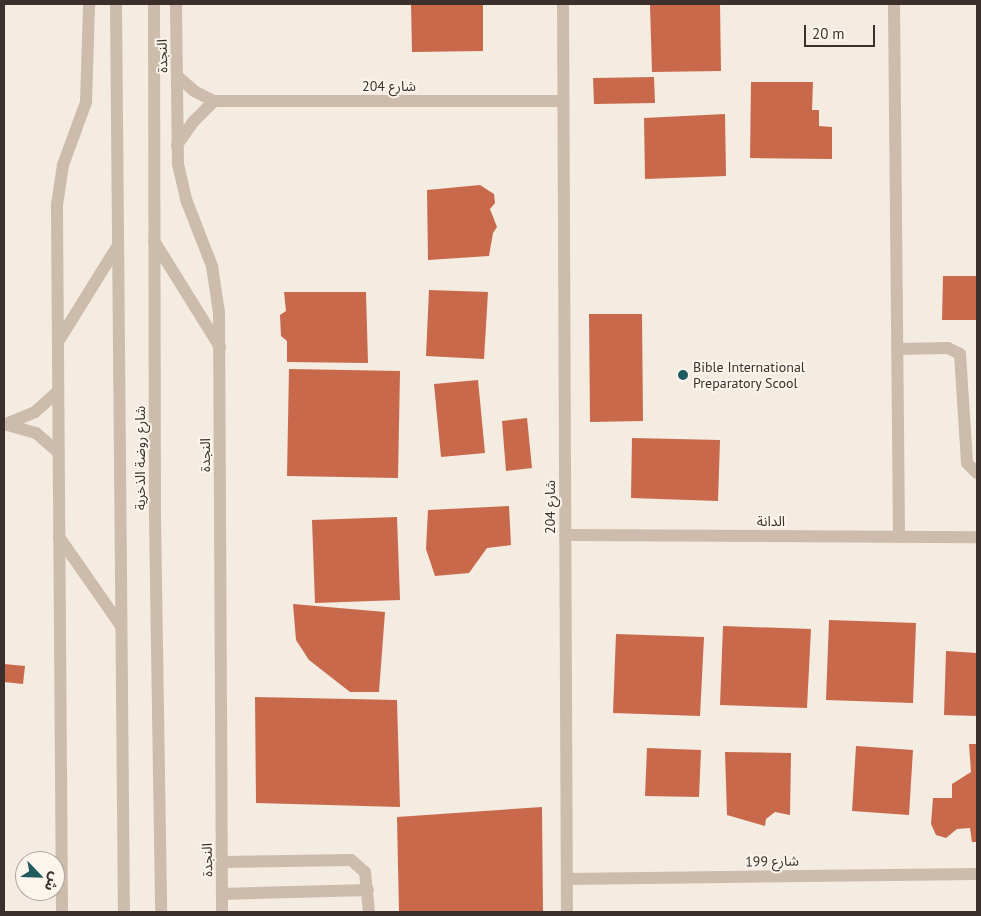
<!DOCTYPE html>
<meta charset="utf-8">
<style>
body{margin:0}
#map{position:relative;width:981px;height:916px;overflow:hidden;background:#f4ebe1;font-family:"PT Sans","Noto Sans Arabic",sans-serif}
div>[style]{position:absolute}
[style*='--x']{left:calc(var(--x)*1px);top:calc(var(--y)*1px);width:calc(var(--w)*1px);rotate:calc(var(--a)*1deg)}
.building>*{inset:0;background:#c8694b}
.minor>*{height:12px;margin:-6px;padding:0 6px;transform-origin:6px;border-radius:6px;background:#cdbbac}
.dots>*{width:14px;height:14px;translate:-50% -50%;box-sizing:border-box;border:2px solid #fbf5ee;border-radius:50%}
span{translate:-50% -50%;white-space:nowrap;text-align:center;line-height:1.15;-webkit-text-stroke:4px #fbf5ee;paint-order:stroke}
.street-label{font-size:14px;color:#3b302b}
.poi-label{font-size:14px;color:#3b302b}
.left{translate:0 -50%;text-align:left}
.frame{position:absolute;inset:0;border:5px solid #3b302b;pointer-events:none}
.north{position:absolute;left:15px;top:851px;width:50px;height:50px;box-sizing:border-box;background:#fbf5ee;border:1px solid #aea6a0;border-radius:50%;rotate:114deg;font-size:14px;font-weight:700;line-height:20px;text-align:center;color:#3b302b}
.north::after{content:'';display:block;margin:auto;width:18px;height:22px;background:#1f5a5e;clip-path:polygon(50% 0,100% 100%,50% 72%,0 100%)}
.scale{position:absolute;left:804px;top:25px;width:71px;height:22px;box-sizing:border-box;border:2px solid #3b302b;border-top:0;padding-left:6px;font-size:15px;line-height:18px;white-space:nowrap;color:#3b302b;-webkit-text-stroke:4px #fbf5ee;paint-order:stroke}
</style>
<div id="map">
<div class="building">
<i style="clip-path:polygon(411px 4px,483px 4px,483px 51px,412px 52px)"></i>
<i style="clip-path:polygon(682px 4px,720px 4px,721px 71px,652px 72px,650px 5px)"></i>
<i style="clip-path:polygon(654px 77px,655px 103px,594px 104px,593px 78px)"></i>
<i style="clip-path:polygon(751px 82px,813px 82px,812px 110px,819px 110px,819px 126px,832px 127px,832px 159px,750px 158px)"></i>
<i style="clip-path:polygon(725px 114px,726px 176px,645px 179px,644px 118px)"></i>
<i style="clip-path:polygon(480px 185px,494px 194px,495px 203px,490px 209px,497px 227px,493px 233px,489px 256px,428px 260px,427px 190px)"></i>
<i style="clip-path:polygon(943px 276px,977px 276px,977px 320px,942px 320px)"></i>
<i style="clip-path:polygon(429px 290px,488px 292px,484px 359px,426px 356px)"></i>
<i style="clip-path:polygon(284px 292px,366px 292px,368px 363px,287px 362px,287px 341px,281px 336px,280px 315px,286px 311px)"></i>
<i style="clip-path:polygon(589px 314px,642px 314px,643px 421px,590px 422px)"></i>
<i style="clip-path:polygon(289px 369px,400px 371px,398px 478px,287px 476px)"></i>
<i style="clip-path:polygon(478px 380px,485px 453px,441px 457px,434px 384px)"></i>
<i style="clip-path:polygon(527px 418px,532px 468px,506px 471px,502px 421px)"></i>
<i style="clip-path:polygon(632px 438px,720px 440px,718px 501px,631px 498px)"></i>
<i style="clip-path:polygon(509px 506px,511px 545px,487px 548px,469px 573px,435px 576px,426px 549px,428px 510px)"></i>
<i style="clip-path:polygon(397px 517px,400px 600px,315px 603px,312px 520px)"></i>
<i style="clip-path:polygon(293px 604px,385px 612px,379px 692px,350px 692px,309px 660px,296px 640px)"></i>
<i style="clip-path:polygon(829px 620px,916px 623px,913px 703px,826px 700px)"></i>
<i style="clip-path:polygon(723px 626px,811px 629px,807px 708px,720px 705px)"></i>
<i style="clip-path:polygon(616px 634px,704px 637px,700px 716px,613px 713px)"></i>
<i style="clip-path:polygon(946px 651px,977px 653px,977px 716px,944px 715px)"></i>
<i style="clip-path:polygon(4px 664px,25px 666px,23px 684px,4px 682px)"></i>
<i style="clip-path:polygon(255px 697px,397px 700px,400px 807px,256px 803px)"></i>
<i style="clip-path:polygon(969px 744px,977px 744px,977px 842px,972px 842px,970px 828px,957px 829px,946px 838px,936px 835px,931px 824px,933px 798px,952px 798px,952px 784px,971px 772px)"></i>
<i style="clip-path:polygon(856px 746px,913px 750px,909px 815px,852px 811px)"></i>
<i style="clip-path:polygon(647px 748px,701px 750px,699px 797px,645px 796px)"></i>
<i style="clip-path:polygon(725px 752px,791px 753px,790px 815px,775px 812px,766px 819px,765px 826px,727px 815px)"></i>
<i style="clip-path:polygon(542px 807px,543px 912px,399px 912px,397px 817px)"></i>
</div>
<div class="minor">
<i style="--x:116;--y:4;--w:908;--a:89.5"></i>
<i style="--x:154;--y:4;--w:515;--a:89.89"></i>
<i style="--x:155;--y:519;--w:393;--a:89.1"></i>
<i style="--x:176;--y:4;--w:160;--a:89.3"></i>
<i style="--x:178;--y:164;--w:39;--a:77"></i>
<i style="--x:187;--y:202;--w:69;--a:68.7"></i>
<i style="--x:212;--y:266;--w:48;--a:81.5"></i>
<i style="--x:219;--y:313;--w:599;--a:89.71"></i>
<i style="--x:563;--y:4;--w:908;--a:89.75"></i>
<i style="--x:894;--y:4;--w:533;--a:89.46"></i>
<i style="--x:177;--y:76;--w:23;--a:41"></i>
<i style="--x:194;--y:91;--w:22;--a:27"></i>
<i style="--x:214;--y:101;--w:349;--a:0"></i>
<i style="--x:177;--y:145;--w:29;--a:-55"></i>
<i style="--x:194;--y:121;--w:28;--a:-45"></i>
<i style="--x:154;--y:241;--w:125;--a:58.1"></i>
<i style="--x:58;--y:342;--w:112;--a:-58.2"></i>
<i style="--x:897;--y:349;--w:51;--a:-1.1"></i>
<i style="--x:948;--y:348;--w:13;--a:27"></i>
<i style="--x:960;--y:354;--w:109;--a:86.3"></i>
<i style="--x:967;--y:463;--w:14;--a:45"></i>
<i style="--x:8;--y:423;--w:29;--a:-22"></i>
<i style="--x:35;--y:412;--w:31;--a:-42"></i>
<i style="--x:4;--y:424;--w:33;--a:16"></i>
<i style="--x:36;--y:433;--w:30;--a:41"></i>
<i style="--x:565;--y:535;--w:412;--a:0.3"></i>
<i style="--x:59;--y:537;--w:108;--a:55.1"></i>
<i style="--x:222;--y:862;--w:129;--a:-0.9"></i>
<i style="--x:351;--y:860;--w:18;--a:41"></i>
<i style="--x:365;--y:872;--w:40;--a:84.3"></i>
<i style="--x:567;--y:879;--w:410;--a:-0.7"></i>
<i style="--x:222;--y:894;--w:146;--a:-1.6"></i>
<i style="--x:62;--y:912;--w:707;--a:-90.41"></i>
<i style="--x:57;--y:205;--w:40;--a:-81.5"></i>
<i style="--x:63;--y:165;--w:67;--a:-69.9"></i>
<i style="--x:86;--y:102;--w:98;--a:-88.2"></i>
</div>
<div class="dots">
<i style="left:683px;top:375px;background:#1f5a5e"></i>
</div>
<div class="street-label">
<span style="left:162px;top:56px;rotate:-91deg">النجدة</span>
<span style="left:389px;top:86px">شارع 204</span>
<span style="left:205px;top:455px;rotate:-90deg">النجدة</span>
<span style="left:140px;top:458px;rotate:-90deg">شارع روضة الذخرية</span>
<span style="left:550px;top:507px;rotate:-90deg">شارع 204</span>
<span style="left:771px;top:521px">الدانة</span>
<span style="left:207px;top:860px;rotate:-91deg">النجدة</span>
<span style="left:772px;top:861px;rotate:-1deg">شارع 199</span>
</div>
<div class="poi-label">
<span class="left" style="left:693px;top:375px">Bible International<br>Preparatory Scool</span>
</div>
<div class="frame"></div>
<div class="north">ش</div>
<div class="scale">20 m</div>
</div>
